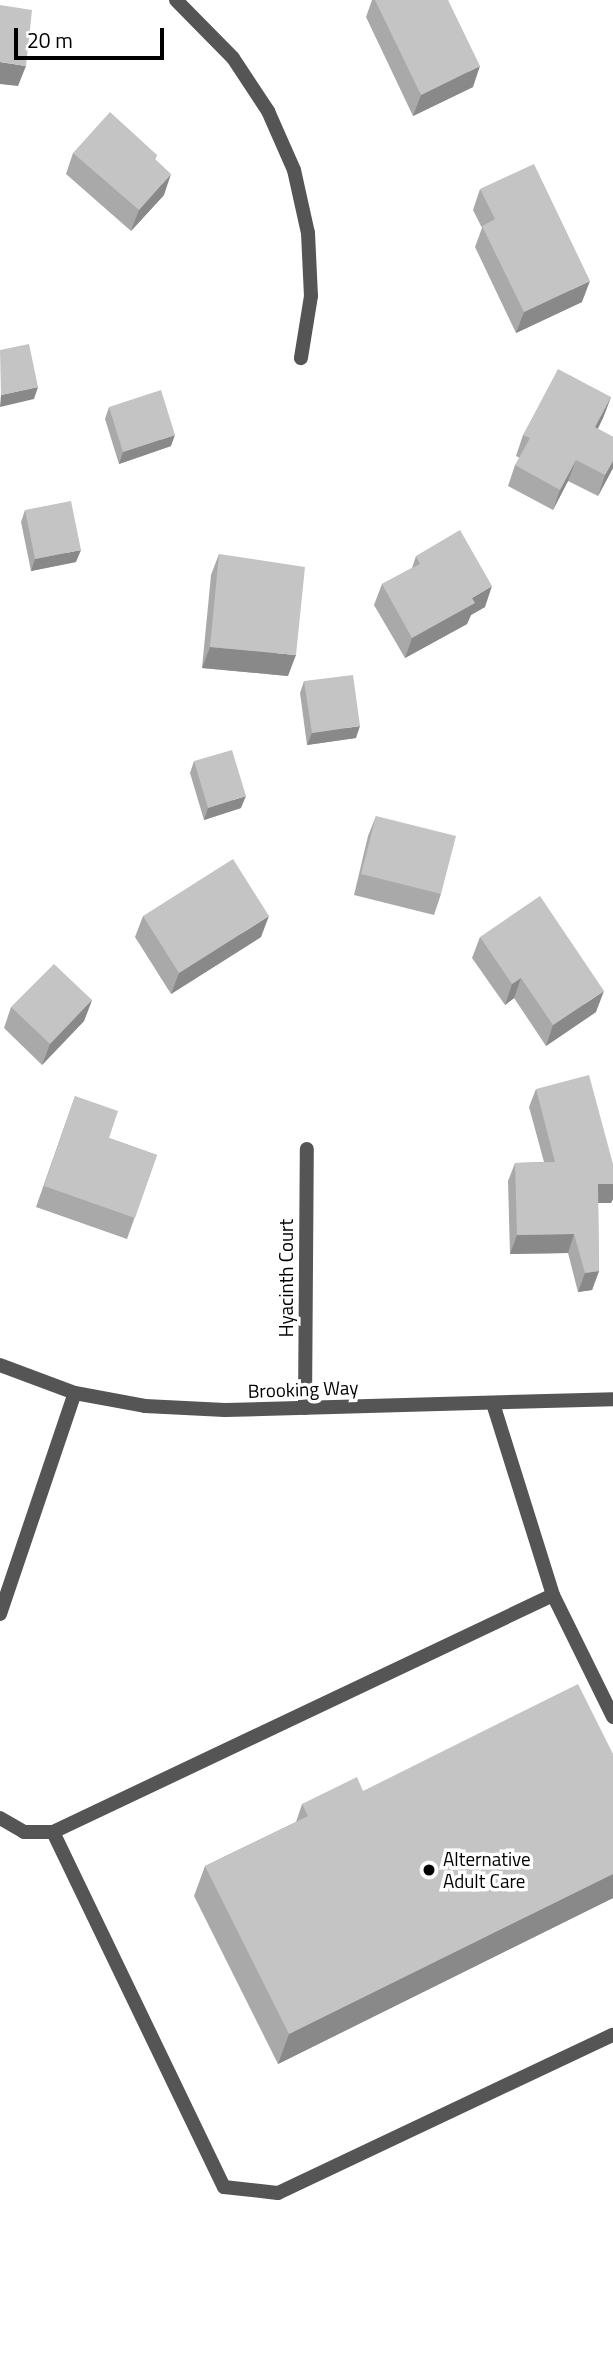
<!DOCTYPE html>
<style>
body{margin:0}
#map{position:relative;width:613px;height:2376px;overflow:hidden;background:#fff;font-family:"Titillium Web",sans-serif}
div>[style]{position:absolute}
[style*='--x']{left:calc(var(--x)*1px);top:calc(var(--y)*1px);width:calc(var(--w)*1px);rotate:calc(var(--a)*1deg)}
.lane>*{height:14px;margin:-7px;padding:0 7px;transform-origin:7px;border-radius:7px;background:#555}
.street>*{height:14px;margin:-7px;padding:0 7px;transform-origin:7px;border-radius:7px;background:#555}
.wall>*{inset:0;background:#a9a9a9}
.shaded-wall>*{inset:0;background:#898989}
.building>*{inset:0;background:#c4c4c4}
.dots>*{width:19px;height:19px;translate:-50% -50%;box-sizing:border-box;border:4px solid #fff;border-radius:50%}
span{translate:-50% -50%;white-space:nowrap;text-align:center;line-height:1.15;-webkit-text-stroke:7px #fff;paint-order:stroke}
.street-label{font-size:19px;color:#000}
.poi-label{font-size:19px;color:#000}
.left{translate:0 -50%;text-align:left}
.scale{position:absolute;left:14px;top:28px;width:150px;height:32px;box-sizing:border-box;border:4px solid #000;border-top:0;padding-left:9px;font-size:21px;line-height:24px;white-space:nowrap;color:#000;-webkit-text-stroke:5px #fff;paint-order:stroke}
</style>
<div id="map">
<div class="lane">
<i style="--x:553;--y:1595;--w:136;--a:63.8"></i>
<i style="--x:0;--y:1614;--w:233;--a:-71.3"></i>
<i style="--x:0;--y:1818;--w:28;--a:30"></i>
<i style="--x:24;--y:1832;--w:29;--a:0"></i>
<i style="--x:53;--y:1832;--w:553;--a:-25.36"></i>
<i style="--x:553;--y:1595;--w:201;--a:-107.4"></i>
<i style="--x:53;--y:1832;--w:394;--a:64.3"></i>
<i style="--x:224;--y:2187;--w:54;--a:6.3"></i>
<i style="--x:278;--y:2193;--w:370;--a:-25.3"></i>
</div>
<div class="street">
<i style="--x:176;--y:0;--w:81;--a:45.5"></i>
<i style="--x:233;--y:58;--w:64;--a:56.6"></i>
<i style="--x:268;--y:111;--w:64;--a:66.2"></i>
<i style="--x:294;--y:170;--w:65;--a:77.5"></i>
<i style="--x:308;--y:233;--w:63;--a:87.3"></i>
<i style="--x:311;--y:296;--w:63;--a:99.2"></i>
<i style="--x:0;--y:1365;--w:80;--a:20.5"></i>
<i style="--x:75;--y:1393;--w:71;--a:10.5"></i>
<i style="--x:145;--y:1406;--w:80;--a:2.9"></i>
<i style="--x:225;--y:1410;--w:388;--a:-1.6"></i>
<i style="--x:305;--y:1408;--w:259;--a:-89.6"></i>
</div>
<div class="wall">
<i style="clip-path:polygon(372px 0,448px 0,473px 87px,413px 116px,366px 17px)"></i>
<i style="clip-path:polygon(73px 153px,157px 155px,155px 159px,164px 195px,131px 231px,66px 174px)"></i>
<i style="clip-path:polygon(480px 189px,582px 302px,516px 333px,475px 247px,482px 228px,473px 210px)"></i>
<i style="clip-path:polygon(611px 397px,603px 418px,598px 429px,613px 437px,613px 468px,598px 496px,568px 481px,553px 510px,508px 486px,515px 465px,520px 458px,516px 456px,523px 435px)"></i>
<i style="clip-path:polygon(109px 407px,171px 446px,119px 464px,105px 419px)"></i>
<i style="clip-path:polygon(25px 510px,76px 562px,31px 571px,21px 522px)"></i>
<i style="clip-path:polygon(219px 554px,288px 676px,202px 668px,211px 575px)"></i>
<i style="clip-path:polygon(416px 556px,485px 607px,471px 615px,467px 624px,405px 658px,374px 605px,382px 584px,412px 568px)"></i>
<i style="clip-path:polygon(304px 681px,356px 738px,307px 745px,300px 693px)"></i>
<i style="clip-path:polygon(194px 761px,241px 808px,204px 820px,190px 773px)"></i>
<i style="clip-path:polygon(376px 816px,441px 894px,434px 915px,354px 895px,368px 836px)"></i>
<i style="clip-path:polygon(143px 916px,261px 937px,171px 994px,135px 937px)"></i>
<i style="clip-path:polygon(480px 937px,596px 1012px,546px 1046px,514px 998px,505px 1005px,472px 958px)"></i>
<i style="clip-path:polygon(92px 1000px,84px 1021px,42px 1065px,4px 1028px,11px 1007px)"></i>
<i style="clip-path:polygon(536px 1089px,613px 1164px,613px 1199px,611px 1203px,598px 1203px,599px 1271px,592px 1290px,578px 1292px,568px 1253px,510px 1254px,508px 1181px,515px 1163px,544px 1162px,529px 1107px)"></i>
<i style="clip-path:polygon(75px 1096px,109px 1138px,157px 1155px,127px 1239px,36px 1207px)"></i>
<i style="clip-path:polygon(613px 1754px,613px 1898px,278px 2064px,194px 1896px,205px 1866px,296px 1822px,302px 1804px,363px 1791px)"></i>
</div>
<div class="shaded-wall">
<i style="clip-path:polygon(0 62px,26px 66px,18px 86px,0 84px)"></i>
<i style="clip-path:polygon(480px 66px,473px 87px,413px 116px,421px 95px)"></i>
<i style="clip-path:polygon(171px 174px,164px 195px,131px 231px,139px 210px)"></i>
<i style="clip-path:polygon(590px 281px,582px 302px,516px 333px,524px 312px)"></i>
<i style="clip-path:polygon(38px 387px,34px 399px,0 407px,1px 395px)"></i>
<i style="clip-path:polygon(611px 397px,603px 418px,587px 448px,595px 427px)"></i>
<i style="clip-path:polygon(175px 435px,171px 446px,119px 464px,123px 452px)"></i>
<i style="clip-path:polygon(576px 460px,568px 481px,553px 510px,560px 490px)"></i>
<i style="clip-path:polygon(613px 461px,613px 468px,598px 496px,605px 475px)"></i>
<i style="clip-path:polygon(81px 550px,76px 562px,31px 571px,35px 559px)"></i>
<i style="clip-path:polygon(492px 586px,485px 607px,471px 615px,467px 624px,405px 658px,412px 638px,472px 598px)"></i>
<i style="clip-path:polygon(210px 647px,296px 655px,288px 676px,202px 668px)"></i>
<i style="clip-path:polygon(360px 726px,356px 738px,307px 745px,312px 733px)"></i>
<i style="clip-path:polygon(246px 796px,241px 808px,204px 820px,208px 808px)"></i>
<i style="clip-path:polygon(269px 916px,261px 937px,171px 994px,179px 973px)"></i>
<i style="clip-path:polygon(521px 978px,514px 998px,505px 1005px,512px 984px)"></i>
<i style="clip-path:polygon(604px 991px,596px 1012px,546px 1046px,553px 1025px)"></i>
<i style="clip-path:polygon(92px 1000px,84px 1021px,42px 1065px,50px 1044px)"></i>
<i style="clip-path:polygon(598px 1184px,613px 1184px,613px 1199px,611px 1203px,591px 1203px)"></i>
<i style="clip-path:polygon(574px 1234px,568px 1253px,510px 1254px,517px 1235px)"></i>
<i style="clip-path:polygon(599px 1271px,592px 1290px,578px 1292px,585px 1273px)"></i>
<i style="clip-path:polygon(613px 1874px,613px 1898px,278px 2064px,289px 2034px)"></i>
</div>
<div class="building">
<i style="clip-path:polygon(375px 0,448px 0,480px 66px,421px 95px)"></i>
<i style="clip-path:polygon(0 5px,32px 10px,26px 66px,0 62px)"></i>
<i style="clip-path:polygon(110px 112px,157px 155px,154px 158px,171px 174px,139px 210px,73px 153px)"></i>
<i style="clip-path:polygon(534px 164px,590px 281px,524px 312px,482px 226px,495px 219px,480px 189px)"></i>
<i style="clip-path:polygon(29px 344px,38px 387px,1px 395px,0 350px)"></i>
<i style="clip-path:polygon(558px 369px,611px 397px,595px 427px,613px 437px,613px 461px,605px 475px,576px 460px,560px 490px,515px 465px,530px 438px,523px 435px)"></i>
<i style="clip-path:polygon(161px 390px,175px 435px,123px 452px,109px 407px)"></i>
<i style="clip-path:polygon(71px 501px,81px 550px,35px 559px,25px 510px)"></i>
<i style="clip-path:polygon(460px 530px,492px 586px,472px 598px,475px 603px,412px 638px,382px 584px,420px 564px,416px 556px)"></i>
<i style="clip-path:polygon(219px 554px,305px 567px,296px 655px,210px 647px)"></i>
<i style="clip-path:polygon(353px 675px,360px 726px,312px 733px,304px 681px)"></i>
<i style="clip-path:polygon(232px 750px,246px 796px,208px 808px,194px 761px)"></i>
<i style="clip-path:polygon(376px 816px,456px 836px,441px 894px,361px 874px)"></i>
<i style="clip-path:polygon(233px 859px,269px 916px,179px 973px,143px 916px)"></i>
<i style="clip-path:polygon(540px 896px,604px 991px,553px 1025px,521px 978px,512px 984px,480px 937px)"></i>
<i style="clip-path:polygon(54px 964px,92px 1000px,50px 1044px,11px 1007px)"></i>
<i style="clip-path:polygon(589px 1075px,613px 1164px,613px 1184px,598px 1184px,599px 1271px,585px 1273px,574px 1234px,517px 1235px,515px 1163px,555px 1162px,536px 1089px)"></i>
<i style="clip-path:polygon(75px 1096px,118px 1111px,109px 1138px,157px 1155px,135px 1218px,44px 1186px)"></i>
<i style="clip-path:polygon(578px 1684px,613px 1754px,613px 1874px,289px 2034px,205px 1866px,308px 1816px,302px 1804px,357px 1777px,363px 1791px)"></i>
</div>
<div class="dots">
<i style="left:429px;top:1870px;background:#000"></i>
</div>
<div class="street-label">
<span style="left:286px;top:1278px;rotate:-90deg">Hyacinth Court</span>
<span style="left:303px;top:1389px;rotate:-2deg">Brooking Way</span>
</div>
<div class="poi-label">
<span class="left" style="left:443px;top:1870px">Alternative<br>Adult Care</span>
</div>
<div class="scale">20 m</div>
</div>
